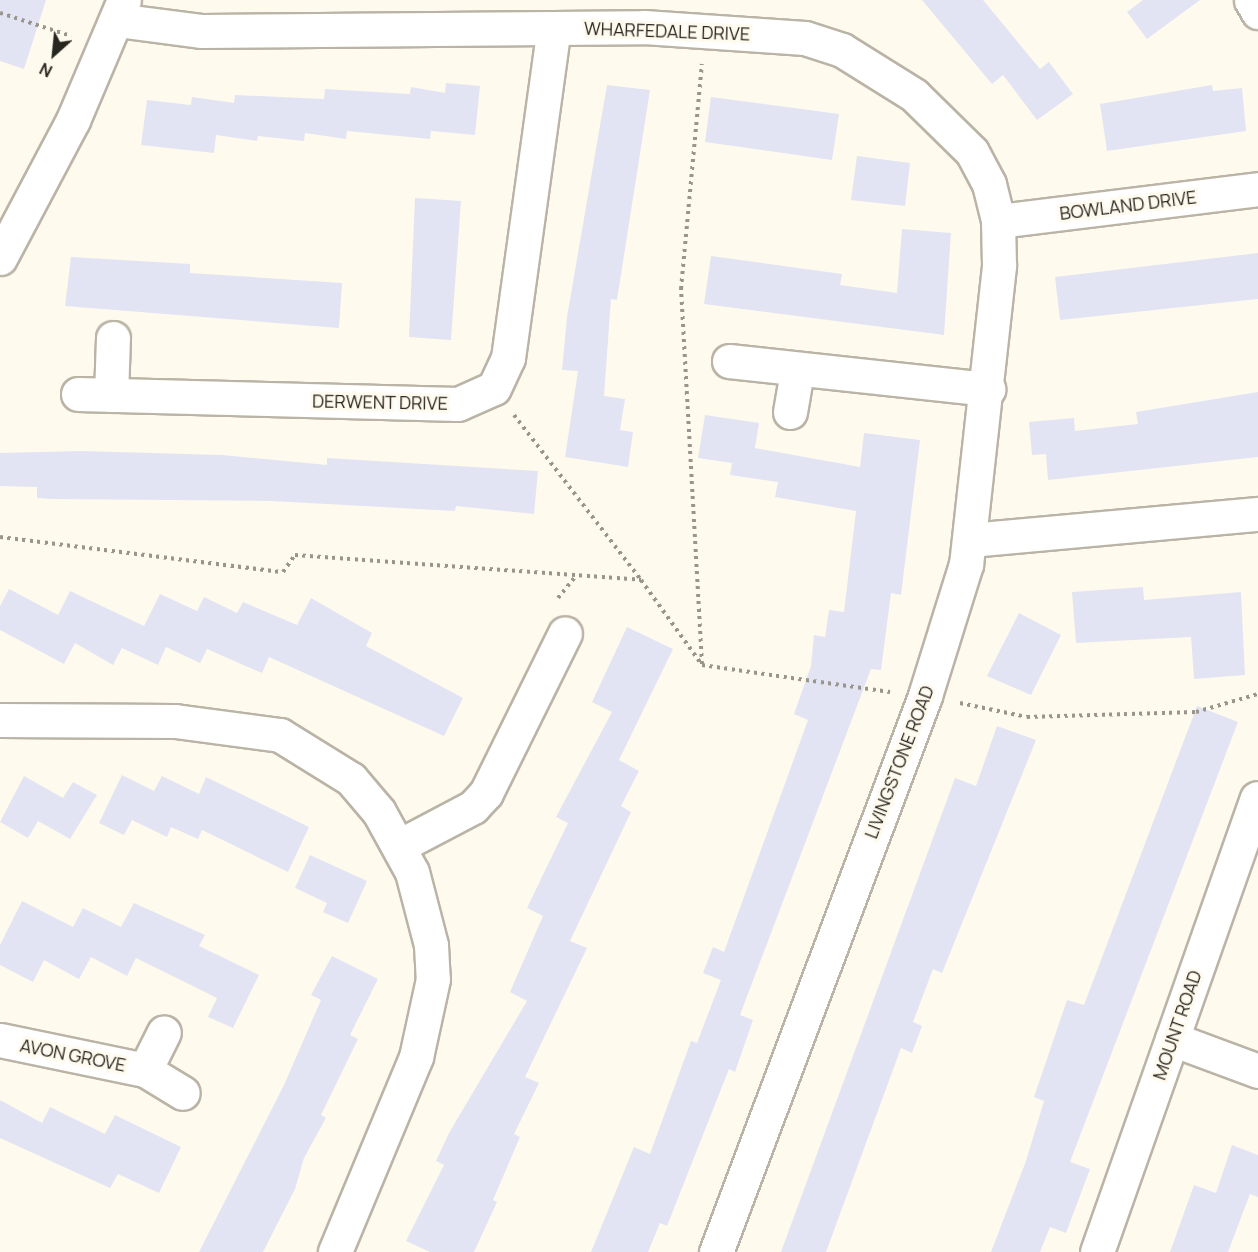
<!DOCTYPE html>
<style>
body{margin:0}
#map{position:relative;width:1258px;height:1252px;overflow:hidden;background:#fffaee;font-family:Manrope,sans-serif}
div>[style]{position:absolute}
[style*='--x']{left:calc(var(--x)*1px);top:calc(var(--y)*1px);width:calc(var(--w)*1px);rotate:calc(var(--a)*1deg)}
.building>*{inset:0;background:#e3e4f3}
.path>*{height:4px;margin-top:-2px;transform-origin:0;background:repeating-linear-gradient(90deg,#99958c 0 3px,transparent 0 7.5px)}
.roads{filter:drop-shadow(2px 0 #bab4a6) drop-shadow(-2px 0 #bab4a6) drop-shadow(0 2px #bab4a6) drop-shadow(0 -2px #bab4a6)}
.minor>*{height:33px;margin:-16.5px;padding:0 16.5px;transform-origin:16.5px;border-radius:16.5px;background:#fff}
span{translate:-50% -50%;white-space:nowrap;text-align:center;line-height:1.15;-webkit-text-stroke:6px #fffaee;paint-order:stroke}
.street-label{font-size:18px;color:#27251f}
.north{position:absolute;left:24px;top:24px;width:60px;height:60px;-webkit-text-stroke:4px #fffaee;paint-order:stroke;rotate:207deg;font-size:16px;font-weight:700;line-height:24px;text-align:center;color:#27251f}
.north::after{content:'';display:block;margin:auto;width:21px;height:27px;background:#27251f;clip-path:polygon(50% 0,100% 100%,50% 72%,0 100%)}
</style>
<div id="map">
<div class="building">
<i style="clip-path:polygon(0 0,46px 0,24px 69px,0 61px)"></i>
<i style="clip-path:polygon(922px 0,983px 0,1040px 69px,1049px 62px,1073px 94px,1037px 120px,1003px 75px,992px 84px)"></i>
<i style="clip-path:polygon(1143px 0,1200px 0,1147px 39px,1127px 12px)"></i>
<i style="clip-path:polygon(446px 83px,480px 86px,475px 135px,431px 131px,430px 139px,347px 131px,346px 139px,305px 133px,304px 141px,258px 136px,257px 141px,216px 135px,214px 153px,141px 145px,147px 100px,191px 105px,192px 97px,234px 103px,235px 95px,324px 99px,325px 89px,410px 94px,411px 87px,445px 93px)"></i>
<i style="clip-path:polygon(607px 85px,650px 90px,617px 300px,611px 299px,604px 396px,625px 399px,620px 430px,633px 432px,628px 467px,565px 457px,578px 371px,562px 370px,567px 317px)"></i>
<i style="clip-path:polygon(1212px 85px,1213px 91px,1242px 88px,1246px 131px,1107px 151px,1100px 104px)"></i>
<i style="clip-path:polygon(711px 97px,839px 114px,832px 160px,705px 142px)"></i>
<i style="clip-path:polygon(857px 156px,910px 163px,905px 206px,851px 200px)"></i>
<i style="clip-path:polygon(415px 198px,461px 201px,451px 340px,409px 337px)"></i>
<i style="clip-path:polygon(902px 229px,951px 233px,944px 335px,704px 304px,711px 256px,842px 274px,840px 285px,897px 293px)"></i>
<i style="clip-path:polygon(1258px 253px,1258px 299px,1060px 320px,1055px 277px)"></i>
<i style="clip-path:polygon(71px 257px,190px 264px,190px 273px,342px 283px,339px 328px,65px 306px)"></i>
<i style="clip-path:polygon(1258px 392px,1258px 457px,1048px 480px,1046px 454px,1032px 455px,1029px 422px,1074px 418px,1075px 431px,1138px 424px,1136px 412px)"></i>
<i style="clip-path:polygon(705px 415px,759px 423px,755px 448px,860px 467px,864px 433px,920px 440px,901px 595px,891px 593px,881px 670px,871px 669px,740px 1015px,753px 1020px,735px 1072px,729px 1069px,667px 1226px,660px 1223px,648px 1252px,591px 1252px,634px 1147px,650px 1154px,691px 1041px,697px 1043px,721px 980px,703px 973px,713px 947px,724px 952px,808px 720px,794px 714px,811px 666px,814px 635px,825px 637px,829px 610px,844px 612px,856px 511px,775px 497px,778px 482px,730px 475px,732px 463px,698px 458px)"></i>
<i style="clip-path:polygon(80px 451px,222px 455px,327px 465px,327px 458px,538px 471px,534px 514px,456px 506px,455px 511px,271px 501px,52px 499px,37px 498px,37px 487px,0 486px,0 453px)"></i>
<i style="clip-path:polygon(1143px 587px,1144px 600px,1241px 592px,1245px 675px,1194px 679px,1191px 637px,1076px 643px,1072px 592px)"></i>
<i style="clip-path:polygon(9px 589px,58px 615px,70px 591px,144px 626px,160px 594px,197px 611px,204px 597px,237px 613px,243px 602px,297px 625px,311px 598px,372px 633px,366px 646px,463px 698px,444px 736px,269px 657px,262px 673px,207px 649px,200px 663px,166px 647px,158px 665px,122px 648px,113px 665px,75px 643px,64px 664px,0 630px,0 606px)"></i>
<i style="clip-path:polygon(1019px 613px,1061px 635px,1031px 695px,987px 676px)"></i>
<i style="clip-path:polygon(627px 627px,673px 649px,619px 760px,639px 771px,621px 806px,631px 812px,570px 941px,587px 948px,525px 1077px,539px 1083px,514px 1134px,520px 1137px,493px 1200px,497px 1202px,474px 1252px,430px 1252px,406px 1241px,444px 1165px,436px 1161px,449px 1133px,527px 1001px,510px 992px,543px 916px,527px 908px,568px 823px,556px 817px,612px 712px,592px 702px)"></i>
<i style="clip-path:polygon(1197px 706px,1238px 722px,1070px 1162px,1090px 1169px,1066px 1233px,1050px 1227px,1040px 1252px,991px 1252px,1026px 1161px,1044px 1101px,1034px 1097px,1067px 1000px,1084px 1005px)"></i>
<i style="clip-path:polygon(997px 726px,1036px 740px,942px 973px,933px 969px,913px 1022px,922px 1026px,912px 1053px,901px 1048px,826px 1252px,781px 1252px,955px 778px,976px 786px)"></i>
<i style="clip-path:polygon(122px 775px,154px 791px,162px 776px,199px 794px,206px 777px,309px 827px,288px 872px,202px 830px,198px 839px,171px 827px,167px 837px,132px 820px,124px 835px,99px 823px)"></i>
<i style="clip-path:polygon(24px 776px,63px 798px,73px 782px,97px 795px,70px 839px,38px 821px,28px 838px,0 822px)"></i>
<i style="clip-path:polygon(310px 855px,367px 881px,348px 923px,323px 912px,327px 903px,295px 888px)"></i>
<i style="clip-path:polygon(22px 901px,73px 927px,83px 908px,121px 927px,134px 903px,205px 935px,199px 946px,259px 975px,233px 1028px,208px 1017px,217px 998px,136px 958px,127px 976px,91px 957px,79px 979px,44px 960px,33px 982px,0 965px,0 945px)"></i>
<i style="clip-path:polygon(332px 956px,378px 979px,350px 1035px,358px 1039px,321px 1115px,326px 1118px,304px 1158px,295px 1189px,263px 1252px,199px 1252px,284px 1085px,321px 1000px,311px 995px)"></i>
<i style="clip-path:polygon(0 1100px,42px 1123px,50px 1107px,105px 1134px,115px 1115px,181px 1147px,159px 1193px,118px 1174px,110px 1188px,0 1138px)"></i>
<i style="clip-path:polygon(1232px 1145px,1258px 1155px,1258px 1197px,1250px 1194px,1228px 1252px,1170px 1252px,1194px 1185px,1216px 1193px)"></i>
</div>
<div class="path">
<i style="--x:0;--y:13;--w:75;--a:17.9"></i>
<i style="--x:514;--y:415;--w:208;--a:52.4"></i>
<i style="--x:0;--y:537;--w:285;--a:7.1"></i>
<i style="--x:283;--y:572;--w:21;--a:-55"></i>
<i style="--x:295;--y:555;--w:347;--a:4.1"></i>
<i style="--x:641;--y:580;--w:105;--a:54.3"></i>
<i style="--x:702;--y:665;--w:190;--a:8.2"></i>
<i style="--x:558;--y:598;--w:28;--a:-51"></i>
<i style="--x:702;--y:664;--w:376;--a:-93.2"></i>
<i style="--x:681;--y:289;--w:226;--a:-84.7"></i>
<i style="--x:960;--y:703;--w:68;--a:11.8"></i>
<i style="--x:1027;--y:717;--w:169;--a:-1.7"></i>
<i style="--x:1196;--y:712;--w:65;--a:-16.2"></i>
</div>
<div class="roads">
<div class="minor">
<i style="--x:1251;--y:0;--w:14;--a:60"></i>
<i style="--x:117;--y:20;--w:86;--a:7.4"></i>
<i style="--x:202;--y:31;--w:442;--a:-0.5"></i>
<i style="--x:644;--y:27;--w:161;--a:3.9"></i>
<i style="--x:805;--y:38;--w:39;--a:18"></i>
<i style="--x:842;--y:50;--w:85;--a:32"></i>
<i style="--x:914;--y:95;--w:81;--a:44.5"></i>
<i style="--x:972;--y:152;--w:36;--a:62"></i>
<i style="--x:989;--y:184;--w:38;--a:76"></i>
<i style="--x:998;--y:221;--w:45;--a:88.7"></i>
<i style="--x:999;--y:266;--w:300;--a:96.3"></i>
<i style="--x:966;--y:564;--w:138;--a:107.3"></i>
<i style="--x:925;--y:696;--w:594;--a:110.6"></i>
<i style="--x:998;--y:221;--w:262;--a:-7"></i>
<i style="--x:0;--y:258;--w:156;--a:-62.1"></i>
<i style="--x:73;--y:120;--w:130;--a:-67"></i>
<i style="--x:729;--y:361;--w:261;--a:6.2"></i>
<i style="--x:78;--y:394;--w:380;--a:1.5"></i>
<i style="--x:458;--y:404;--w:39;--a:-24"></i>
<i style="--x:494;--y:388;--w:33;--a:-65"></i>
<i style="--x:508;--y:358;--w:333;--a:-82.1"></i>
<i style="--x:111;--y:395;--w:57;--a:-88"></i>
<i style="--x:790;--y:412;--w:42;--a:-80.3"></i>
<i style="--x:970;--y:540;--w:289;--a:-5.2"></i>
<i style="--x:0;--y:720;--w:175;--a:0.3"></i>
<i style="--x:175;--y:721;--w:106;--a:7.6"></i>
<i style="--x:280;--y:735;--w:84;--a:31.8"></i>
<i style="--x:351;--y:779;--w:43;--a:49.7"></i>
<i style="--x:379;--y:812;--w:68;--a:61.2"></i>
<i style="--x:412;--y:872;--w:75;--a:75.4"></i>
<i style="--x:431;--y:945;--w:34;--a:87"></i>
<i style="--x:433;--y:979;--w:80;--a:102.3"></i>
<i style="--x:416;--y:1057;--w:211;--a:112.6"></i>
<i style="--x:399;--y:846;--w:84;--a:-27.8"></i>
<i style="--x:473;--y:807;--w:19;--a:-47"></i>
<i style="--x:486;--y:793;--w:178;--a:-63.7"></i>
<i style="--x:1172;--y:1039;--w:92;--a:20.4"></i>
<i style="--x:0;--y:1040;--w:148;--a:11.7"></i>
<i style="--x:145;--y:1070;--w:44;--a:31.2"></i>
<i style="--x:145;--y:1070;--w:42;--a:-63.4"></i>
<i style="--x:1097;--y:1252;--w:481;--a:-70.6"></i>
</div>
</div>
<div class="street-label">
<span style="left:667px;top:31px;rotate:2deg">WHARFEDALE DRIVE</span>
<span style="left:1128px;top:205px;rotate:-7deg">BOWLAND DRIVE</span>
<span style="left:380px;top:402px;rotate:1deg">DERWENT DRIVE</span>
<span style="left:899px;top:762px;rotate:-69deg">LIVINGSTONE ROAD</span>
<span style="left:1177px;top:1025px;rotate:-71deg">MOUNT ROAD</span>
<span style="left:73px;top:1055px;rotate:11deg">AVON GROVE</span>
</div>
<div class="north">N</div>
</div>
